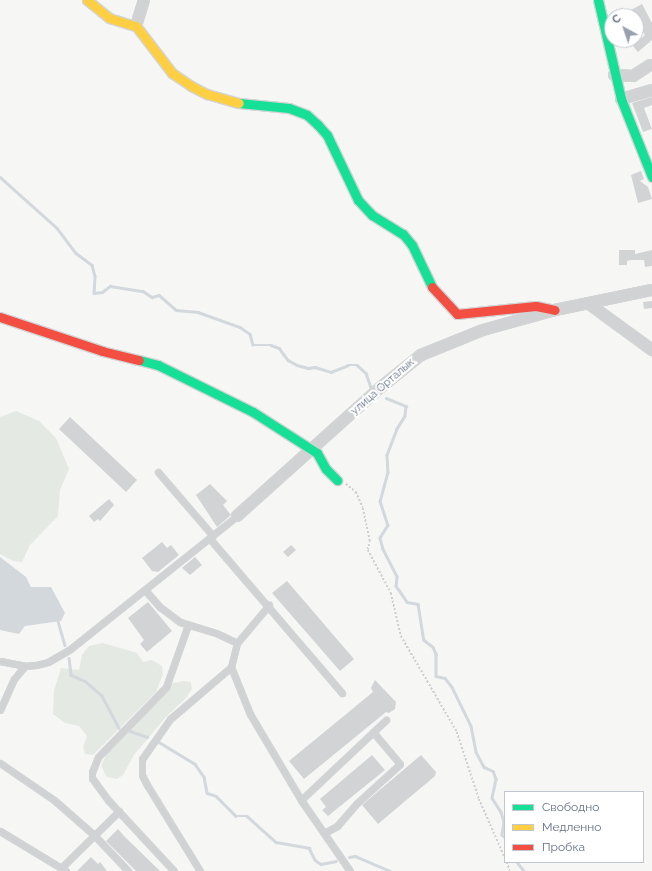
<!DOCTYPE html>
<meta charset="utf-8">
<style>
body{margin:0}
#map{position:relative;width:652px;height:871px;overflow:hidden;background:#f6f6f5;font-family:Raleway,sans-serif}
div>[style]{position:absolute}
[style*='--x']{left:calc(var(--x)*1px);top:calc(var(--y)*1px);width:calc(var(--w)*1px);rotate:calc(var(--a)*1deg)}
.green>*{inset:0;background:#e5e9e3}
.water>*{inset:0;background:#d2d8dc}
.stream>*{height:2.5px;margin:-1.25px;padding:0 1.25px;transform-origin:1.25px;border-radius:1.25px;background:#d2d8dc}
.building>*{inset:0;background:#d2d3d5}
.path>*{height:1.5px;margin-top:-0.75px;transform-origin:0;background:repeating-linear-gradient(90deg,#cecfd0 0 2px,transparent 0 4px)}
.roads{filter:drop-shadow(1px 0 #d2d4d5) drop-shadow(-1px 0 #d2d4d5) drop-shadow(0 1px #d2d4d5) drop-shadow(0 -1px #d2d4d5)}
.lane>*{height:5px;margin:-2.5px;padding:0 2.5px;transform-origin:2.5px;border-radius:2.5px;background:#d1d2d3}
.street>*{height:10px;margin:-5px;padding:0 5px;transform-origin:5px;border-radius:5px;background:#d1d2d3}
.fast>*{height:9px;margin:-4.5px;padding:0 4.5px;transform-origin:4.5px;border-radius:4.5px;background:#16e098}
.slow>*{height:9px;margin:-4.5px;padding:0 4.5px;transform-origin:4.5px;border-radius:4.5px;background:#ffcf43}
.jam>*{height:9px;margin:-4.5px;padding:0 4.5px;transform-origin:4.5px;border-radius:4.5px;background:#f24e42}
span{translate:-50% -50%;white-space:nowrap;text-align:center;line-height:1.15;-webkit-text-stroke:4px #fff;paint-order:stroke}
.street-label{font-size:11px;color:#647186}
.legend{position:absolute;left:504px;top:791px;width:140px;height:72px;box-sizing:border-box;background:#fff;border:1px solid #c1c6cf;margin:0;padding:5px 7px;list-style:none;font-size:12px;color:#647186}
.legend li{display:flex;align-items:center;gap:8px;height:20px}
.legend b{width:20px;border:1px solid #c1c6cf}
.north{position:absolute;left:604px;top:8px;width:40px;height:40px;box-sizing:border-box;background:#fff;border:1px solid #c1c6cf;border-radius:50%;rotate:320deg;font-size:11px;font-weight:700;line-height:16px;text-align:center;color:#647186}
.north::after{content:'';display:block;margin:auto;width:14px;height:18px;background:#97a0ad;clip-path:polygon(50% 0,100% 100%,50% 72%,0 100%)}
</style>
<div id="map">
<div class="green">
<i style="clip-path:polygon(16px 411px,39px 421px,56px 438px,69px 469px,60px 490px,58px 516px,30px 545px,22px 562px,13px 561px,0 554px,0 417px)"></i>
<i style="clip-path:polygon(103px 643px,137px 653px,143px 662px,152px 660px,162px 666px,163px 674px,156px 692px,93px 755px,85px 754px,83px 747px,87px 736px,79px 726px,65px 723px,53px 714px,54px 691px,61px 668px,79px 670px,82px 655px,89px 646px)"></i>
<i style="clip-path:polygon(185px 681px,191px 682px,192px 689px,185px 699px,165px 718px,134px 755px,123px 775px,117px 779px,107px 777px,101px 766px,108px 751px,172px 683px)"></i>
</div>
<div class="water">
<i style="clip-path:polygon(0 557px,26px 577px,31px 587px,51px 587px,65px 613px,61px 621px,25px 626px,19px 634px,0 630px)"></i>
</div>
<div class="stream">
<i style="--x:0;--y:177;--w:76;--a:41.8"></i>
<i style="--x:57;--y:228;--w:31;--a:53"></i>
<i style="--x:76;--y:253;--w:20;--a:37"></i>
<i style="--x:92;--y:265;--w:11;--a:75"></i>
<i style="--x:95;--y:276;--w:17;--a:93"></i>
<i style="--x:94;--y:293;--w:8;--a:-7"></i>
<i style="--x:102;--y:292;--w:10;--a:-37"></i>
<i style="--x:110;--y:286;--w:33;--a:9"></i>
<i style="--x:143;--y:291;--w:11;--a:34"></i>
<i style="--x:152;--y:297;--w:7;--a:-16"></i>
<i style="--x:159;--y:295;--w:23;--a:41"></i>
<i style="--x:176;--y:310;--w:22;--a:5"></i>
<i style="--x:198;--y:312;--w:45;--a:19.7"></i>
<i style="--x:240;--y:327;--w:12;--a:35"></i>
<i style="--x:250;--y:334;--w:11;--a:75"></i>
<i style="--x:253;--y:345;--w:18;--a:0"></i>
<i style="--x:271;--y:345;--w:9;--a:21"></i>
<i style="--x:279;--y:348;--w:15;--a:53"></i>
<i style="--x:288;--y:360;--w:10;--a:29"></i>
<i style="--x:297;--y:365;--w:11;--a:15"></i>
<i style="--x:308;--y:368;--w:7;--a:-8"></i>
<i style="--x:315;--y:367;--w:17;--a:17"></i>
<i style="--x:331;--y:372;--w:18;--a:-22"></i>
<i style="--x:348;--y:365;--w:9;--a:0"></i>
<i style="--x:357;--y:365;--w:12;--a:42"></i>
<i style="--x:366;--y:373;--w:18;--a:71"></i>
<i style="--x:386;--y:398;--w:22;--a:22"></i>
<i style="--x:406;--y:406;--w:10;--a:96"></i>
<i style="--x:405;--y:416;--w:15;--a:122"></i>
<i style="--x:397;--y:429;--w:28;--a:111"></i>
<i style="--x:387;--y:455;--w:17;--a:87"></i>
<i style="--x:388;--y:472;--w:30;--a:105"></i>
<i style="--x:380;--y:501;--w:25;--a:72"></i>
<i style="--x:388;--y:525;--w:15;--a:122"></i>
<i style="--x:380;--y:538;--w:11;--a:75"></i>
<i style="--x:383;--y:549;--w:31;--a:63"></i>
<i style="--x:397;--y:577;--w:9;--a:96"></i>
<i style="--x:396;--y:586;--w:5;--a:53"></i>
<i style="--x:399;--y:590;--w:14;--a:56"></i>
<i style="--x:407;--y:602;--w:11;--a:10"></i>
<i style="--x:418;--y:604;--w:36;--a:81"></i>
<i style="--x:424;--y:640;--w:11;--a:38"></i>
<i style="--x:433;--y:647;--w:8;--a:67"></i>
<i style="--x:436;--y:654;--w:22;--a:90"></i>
<i style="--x:436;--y:676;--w:9;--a:13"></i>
<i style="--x:445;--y:678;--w:11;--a:52"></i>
<i style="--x:452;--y:687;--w:43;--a:64"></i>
<i style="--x:471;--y:726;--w:26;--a:79"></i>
<i style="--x:476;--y:752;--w:17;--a:62"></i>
<i style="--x:484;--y:767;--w:10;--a:24"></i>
<i style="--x:493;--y:771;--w:9;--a:69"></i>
<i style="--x:496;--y:779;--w:19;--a:102"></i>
<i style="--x:492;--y:798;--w:17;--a:57"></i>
<i style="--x:501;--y:812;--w:10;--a:73"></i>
<i style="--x:504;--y:822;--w:13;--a:99"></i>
<i style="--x:502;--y:835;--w:4;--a:34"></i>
<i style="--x:58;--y:621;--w:25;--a:74"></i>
<i style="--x:69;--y:658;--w:17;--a:83"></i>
<i style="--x:71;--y:675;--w:15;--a:23"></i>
<i style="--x:85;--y:681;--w:23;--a:41"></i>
<i style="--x:102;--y:696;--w:36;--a:62"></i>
<i style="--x:130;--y:731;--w:18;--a:19"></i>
<i style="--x:159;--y:742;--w:42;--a:31.4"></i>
<i style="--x:195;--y:764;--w:16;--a:55"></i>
<i style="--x:204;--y:777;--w:16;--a:79"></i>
<i style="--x:207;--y:793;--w:9;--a:18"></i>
<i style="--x:216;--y:796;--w:28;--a:45"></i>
<i style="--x:236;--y:816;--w:11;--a:0"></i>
<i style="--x:247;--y:816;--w:39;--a:42"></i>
<i style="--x:276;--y:842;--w:34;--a:10"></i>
<i style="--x:309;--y:848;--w:13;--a:63"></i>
<i style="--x:315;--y:860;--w:7;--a:34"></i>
<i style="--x:321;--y:864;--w:15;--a:-11"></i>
<i style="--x:349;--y:857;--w:6;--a:-9"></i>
<i style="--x:355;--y:856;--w:38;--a:23"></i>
<i style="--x:517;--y:862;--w:11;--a:52"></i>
</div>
<div class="building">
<i style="clip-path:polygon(642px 4px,652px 23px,652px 40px,638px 52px,633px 46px,645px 35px,640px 27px,636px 26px,636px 16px,620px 16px)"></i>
<i style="clip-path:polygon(652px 97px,652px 105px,644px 108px,652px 129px,643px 132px,632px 103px)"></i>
<i style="clip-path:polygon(641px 171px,644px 179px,640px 181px,648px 187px,652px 199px,638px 203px,631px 175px)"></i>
<i style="clip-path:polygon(619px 250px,635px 250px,635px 254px,652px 250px,652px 266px,645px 267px,644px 260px,631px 260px,627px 261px,627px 265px,619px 265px)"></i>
<i style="clip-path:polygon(652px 301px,652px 308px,644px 309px,643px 302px)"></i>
<i style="clip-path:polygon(70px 417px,137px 480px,126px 492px,59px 429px)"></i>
<i style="clip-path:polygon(210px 484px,227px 501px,223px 505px,231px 515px,217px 527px,196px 495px)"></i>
<i style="clip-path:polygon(109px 499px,114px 505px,100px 521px,98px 519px,94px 522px,89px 516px)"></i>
<i style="clip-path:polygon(162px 542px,167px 548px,171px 545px,179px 555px,158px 572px,152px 571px,142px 558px)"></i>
<i style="clip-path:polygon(291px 545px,296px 550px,288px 557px,283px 552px)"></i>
<i style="clip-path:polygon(195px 557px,202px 565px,190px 575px,182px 568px)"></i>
<i style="clip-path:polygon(287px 581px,354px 659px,340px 671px,272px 593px)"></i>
<i style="clip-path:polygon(148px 602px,172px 631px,147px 652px,140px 644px,144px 640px,128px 618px)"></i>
<i style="clip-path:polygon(375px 680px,396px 702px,395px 709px,389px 713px,386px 712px,304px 779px,289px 761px,373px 692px,371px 688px)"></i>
<i style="clip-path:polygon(372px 755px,385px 770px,328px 816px,322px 810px,326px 807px,320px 799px)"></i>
<i style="clip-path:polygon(421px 755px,436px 772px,435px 776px,378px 824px,362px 805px)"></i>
<i style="clip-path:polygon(118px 829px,125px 837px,160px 871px,136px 871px,106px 841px)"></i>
<i style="clip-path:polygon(91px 857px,98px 864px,100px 862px,107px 871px,77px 871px)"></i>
</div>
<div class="path">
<i style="--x:346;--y:484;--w:13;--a:39"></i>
<i style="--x:356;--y:492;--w:17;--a:66"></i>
<i style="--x:363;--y:508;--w:33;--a:78"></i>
<i style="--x:370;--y:540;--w:10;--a:101"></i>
<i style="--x:368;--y:550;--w:49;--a:61.9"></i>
<i style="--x:391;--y:593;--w:44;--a:76.9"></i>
<i style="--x:401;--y:636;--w:111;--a:59.7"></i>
<i style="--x:457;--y:732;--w:71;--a:71.8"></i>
<i style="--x:479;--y:799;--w:64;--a:66.2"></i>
<i style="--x:507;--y:862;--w:9;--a:72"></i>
</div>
<div class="roads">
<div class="lane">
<i style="--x:158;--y:472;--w:84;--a:49.3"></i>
<i style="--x:210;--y:539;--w:203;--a:49.4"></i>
<i style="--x:145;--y:590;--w:23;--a:49"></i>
<i style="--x:160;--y:607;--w:25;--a:37"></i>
<i style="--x:180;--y:622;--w:38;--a:17"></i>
<i style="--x:216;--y:633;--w:23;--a:25"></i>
<i style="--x:0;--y:661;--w:25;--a:11"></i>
<i style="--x:25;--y:666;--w:11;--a:-5"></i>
<i style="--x:36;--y:665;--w:12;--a:-14"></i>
<i style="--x:48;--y:662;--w:24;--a:-30"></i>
<i style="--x:69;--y:650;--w:215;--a:-38.6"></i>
<i style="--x:231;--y:667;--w:51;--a:68"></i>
<i style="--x:250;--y:714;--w:100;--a:59.3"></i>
<i style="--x:301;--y:800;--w:86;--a:55.4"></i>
<i style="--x:0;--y:710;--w:34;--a:-66"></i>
<i style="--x:14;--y:679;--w:17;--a:-50"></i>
<i style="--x:0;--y:763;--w:65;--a:34.4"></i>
<i style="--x:54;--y:800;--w:53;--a:41.2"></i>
<i style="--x:94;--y:835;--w:50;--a:46.6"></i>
<i style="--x:301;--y:800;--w:117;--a:-43.3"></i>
<i style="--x:0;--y:831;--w:77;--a:31.2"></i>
<i style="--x:324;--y:833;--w:15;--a:-28"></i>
<i style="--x:337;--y:826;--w:30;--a:-49"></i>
<i style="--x:357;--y:803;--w:58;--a:-42.2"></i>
<i style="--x:400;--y:764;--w:42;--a:-130.2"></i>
<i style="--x:62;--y:867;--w:80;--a:-44.5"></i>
<i style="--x:174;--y:871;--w:97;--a:-132.9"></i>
<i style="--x:108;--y:800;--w:27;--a:-126"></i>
<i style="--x:92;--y:778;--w:6;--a:-90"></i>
<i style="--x:92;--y:772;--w:16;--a:-68"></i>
<i style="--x:98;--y:757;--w:98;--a:-45.8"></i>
<i style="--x:166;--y:687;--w:66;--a:-70.5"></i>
<i style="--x:200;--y:871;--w:101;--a:-121.6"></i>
<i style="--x:147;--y:785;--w:11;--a:-117"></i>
<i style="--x:142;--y:775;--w:16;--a:-90"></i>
<i style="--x:142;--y:759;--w:49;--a:-55"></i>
<i style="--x:170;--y:719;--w:80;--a:-40.4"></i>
<i style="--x:231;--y:667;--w:25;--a:-76"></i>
<i style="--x:237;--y:643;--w:50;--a:-49.9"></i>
</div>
<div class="street">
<i style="--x:136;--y:26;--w:27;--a:-73"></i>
<i style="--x:614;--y:75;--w:19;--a:3"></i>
<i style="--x:633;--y:76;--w:20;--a:-33"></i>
<i style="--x:621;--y:99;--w:32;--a:-16"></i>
<i style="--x:589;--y:304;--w:78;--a:36.1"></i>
<i style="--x:237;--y:516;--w:193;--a:-41.9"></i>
<i style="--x:381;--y:387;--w:51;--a:-38.7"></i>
<i style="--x:421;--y:355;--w:67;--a:-22"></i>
<i style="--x:483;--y:330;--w:75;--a:-15.5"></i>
<i style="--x:555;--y:310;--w:99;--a:-11.7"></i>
</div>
<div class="fast">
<i style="--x:598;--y:0;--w:102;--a:76.9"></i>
<i style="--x:621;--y:99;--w:84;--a:68.3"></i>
<i style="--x:239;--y:103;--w:50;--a:5.7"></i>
<i style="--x:289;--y:108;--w:19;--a:21"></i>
<i style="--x:307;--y:115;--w:15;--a:42"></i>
<i style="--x:318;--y:125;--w:13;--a:48"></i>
<i style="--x:327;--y:135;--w:72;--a:64.5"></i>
<i style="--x:358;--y:200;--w:21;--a:47"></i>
<i style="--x:372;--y:215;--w:36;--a:32"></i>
<i style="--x:403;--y:234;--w:14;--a:51"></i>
<i style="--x:412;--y:245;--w:47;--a:64.5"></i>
<i style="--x:139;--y:360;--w:20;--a:15"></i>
<i style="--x:158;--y:365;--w:106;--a:26.3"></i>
<i style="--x:253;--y:412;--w:76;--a:32.6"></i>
<i style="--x:317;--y:453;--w:18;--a:61"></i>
<i style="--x:326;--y:469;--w:16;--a:45"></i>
</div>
<div class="slow">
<i style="--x:87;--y:0;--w:28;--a:39"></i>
<i style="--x:109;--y:18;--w:28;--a:17"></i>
<i style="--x:136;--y:26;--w:59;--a:52.5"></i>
<i style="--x:172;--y:73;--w:23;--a:34"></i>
<i style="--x:191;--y:86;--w:18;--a:27"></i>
<i style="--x:207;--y:94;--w:33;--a:16"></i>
</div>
<div class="jam">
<i style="--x:432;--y:287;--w:37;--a:47"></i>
<i style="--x:457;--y:314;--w:79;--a:-5.8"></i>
<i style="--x:536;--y:306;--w:19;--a:12"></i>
<i style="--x:0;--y:317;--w:108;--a:18.4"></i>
<i style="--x:102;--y:351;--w:38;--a:14"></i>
</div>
</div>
<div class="street-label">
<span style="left:383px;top:387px;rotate:-41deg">улица Орталык</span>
</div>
<ul class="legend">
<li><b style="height:5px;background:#16e098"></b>Свободно</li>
<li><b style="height:5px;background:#ffcf43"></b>Медленно</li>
<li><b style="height:5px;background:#f24e42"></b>Пробка</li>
</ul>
<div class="north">С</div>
</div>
